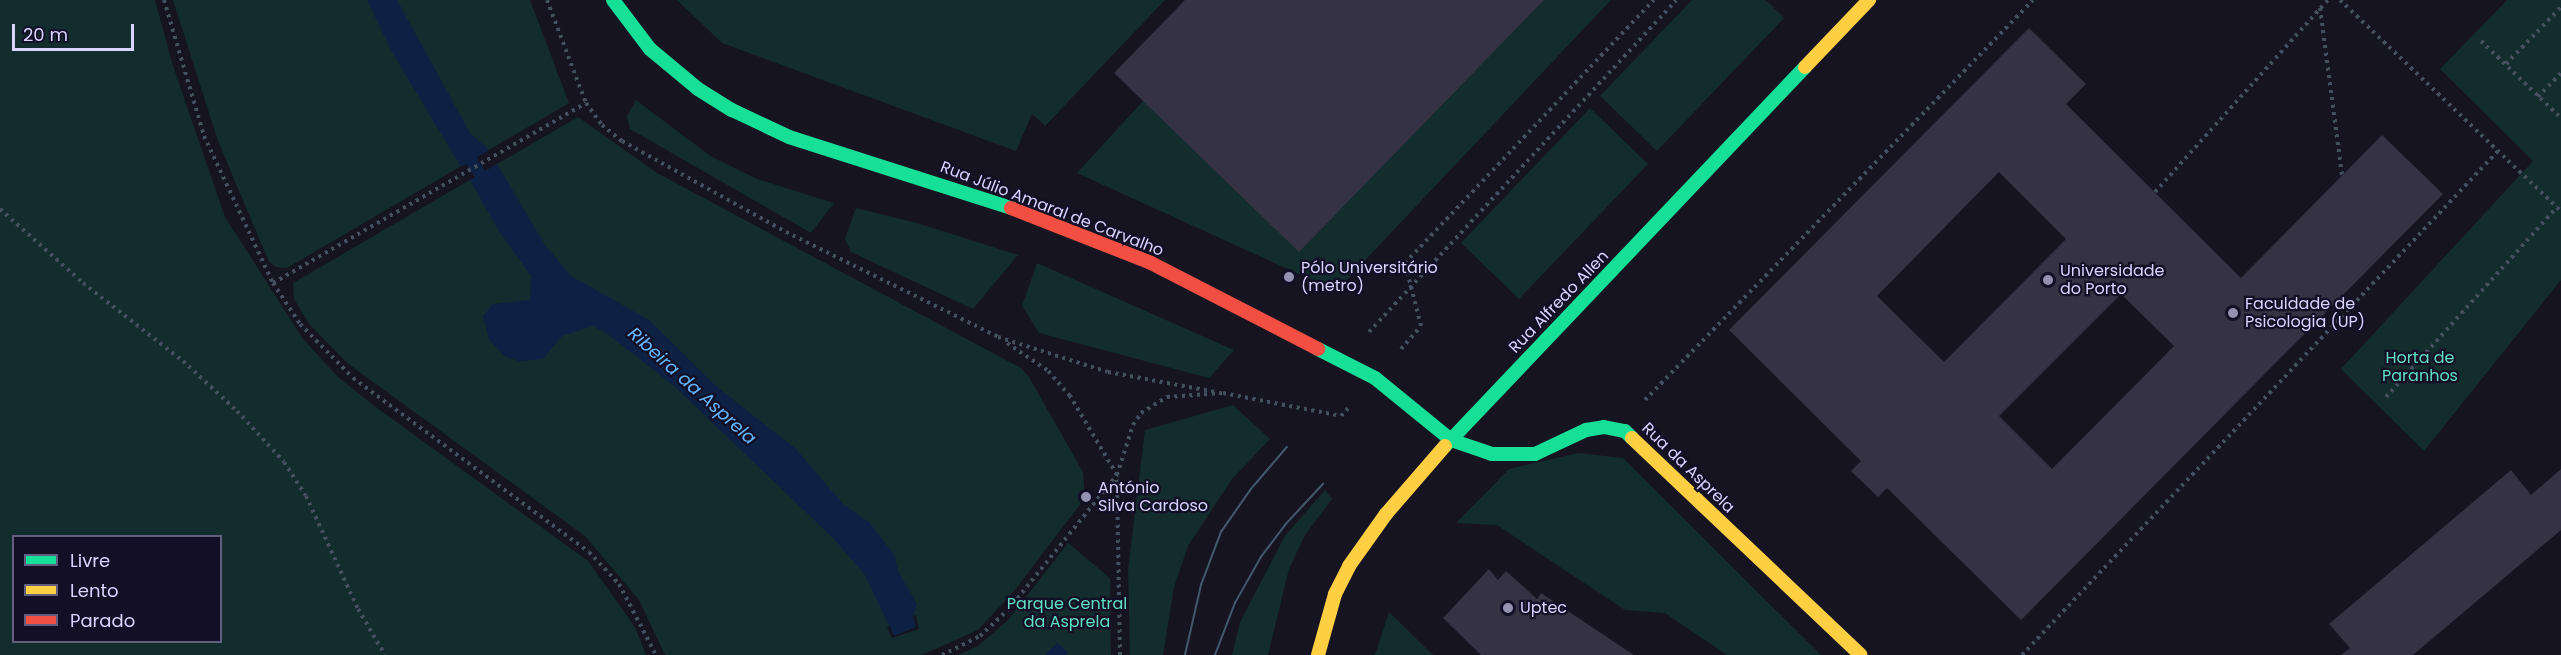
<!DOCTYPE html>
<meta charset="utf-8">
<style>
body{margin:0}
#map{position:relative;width:2561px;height:655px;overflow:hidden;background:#161421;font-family:Poppins,sans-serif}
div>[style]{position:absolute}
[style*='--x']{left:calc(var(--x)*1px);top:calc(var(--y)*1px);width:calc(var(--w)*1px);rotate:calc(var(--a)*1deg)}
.green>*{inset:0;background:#132c2d}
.water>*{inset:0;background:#0d2144}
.pier>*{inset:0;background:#161421}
.stream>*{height:12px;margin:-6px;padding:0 6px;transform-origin:6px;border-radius:6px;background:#0d2144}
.building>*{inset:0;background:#343243}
.path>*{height:4px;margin-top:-2px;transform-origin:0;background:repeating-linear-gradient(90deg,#44505f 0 3px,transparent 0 7.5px)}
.fast>*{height:14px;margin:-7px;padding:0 7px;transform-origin:7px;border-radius:7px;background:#16e098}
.slow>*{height:14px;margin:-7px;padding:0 7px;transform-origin:7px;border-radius:7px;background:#ffcf43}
.jam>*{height:14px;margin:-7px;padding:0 7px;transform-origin:7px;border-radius:7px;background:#f24e42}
.tram>*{height:1.5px;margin:-0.75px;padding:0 0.75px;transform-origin:0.75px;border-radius:0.75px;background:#43596b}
.dots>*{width:16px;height:16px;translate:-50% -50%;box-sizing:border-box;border:3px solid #130f26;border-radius:50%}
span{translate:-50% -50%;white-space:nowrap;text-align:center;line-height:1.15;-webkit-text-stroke:4.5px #130f26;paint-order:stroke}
.street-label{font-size:16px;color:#d9d4ff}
.poi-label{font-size:16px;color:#d9d4ff}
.left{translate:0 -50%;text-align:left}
.park-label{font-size:16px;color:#5fe0c0}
.water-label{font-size:18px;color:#62b6ff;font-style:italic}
.legend{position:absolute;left:12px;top:535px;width:210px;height:108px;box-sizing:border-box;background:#130f26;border:2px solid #625e7d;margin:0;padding:8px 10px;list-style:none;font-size:18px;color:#d9d4ff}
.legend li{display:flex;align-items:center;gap:12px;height:30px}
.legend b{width:30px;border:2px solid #625e7d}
.scale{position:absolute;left:12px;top:24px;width:122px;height:27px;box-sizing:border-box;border:3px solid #d9d4ff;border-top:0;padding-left:8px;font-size:18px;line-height:21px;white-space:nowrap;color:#d9d4ff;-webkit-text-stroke:4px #130f26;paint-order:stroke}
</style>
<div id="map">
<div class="green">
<i style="clip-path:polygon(evenodd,0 0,155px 0,173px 66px,225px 217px,303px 339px,338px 377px,373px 405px,588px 561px,635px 627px,646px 655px,0 655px,0 0,14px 536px,220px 536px,220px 642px,14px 642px,14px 536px)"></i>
<i style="clip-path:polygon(173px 0,530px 0,569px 103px,287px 268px,276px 267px,269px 262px,218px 141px)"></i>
<i style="clip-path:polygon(677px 0,1165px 0,1045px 126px,1032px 114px,1016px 151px,722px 43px)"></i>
<i style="clip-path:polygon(1544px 0,1611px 0,1336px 291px,1077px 173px,1143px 101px)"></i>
<i style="clip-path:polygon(1692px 0,1766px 0,1784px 18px,1657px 151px,1600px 96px)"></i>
<i style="clip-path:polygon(2507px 0,2561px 0,2561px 280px,2424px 451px,2341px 369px,2533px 161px,2440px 69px)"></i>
<i style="clip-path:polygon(636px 100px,712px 157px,757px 179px,834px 203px,811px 233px,630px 129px,627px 116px)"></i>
<i style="clip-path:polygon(1590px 108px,1648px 164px,1519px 299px,1461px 243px)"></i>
<i style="clip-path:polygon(578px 117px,657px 173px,1021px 368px,1029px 377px,1083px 472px,1085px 498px,1014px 591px,978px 630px,922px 655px,665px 655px,639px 600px,585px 536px,347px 363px,310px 325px,294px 299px,293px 283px)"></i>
<i style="clip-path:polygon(856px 208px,917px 223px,1018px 255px,973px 309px,851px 252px,845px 239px)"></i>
<i style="clip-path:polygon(1037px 263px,1234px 350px,1209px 378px,1039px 333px,1022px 306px)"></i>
<i style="clip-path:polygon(1233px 405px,1270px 439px,1232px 479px,1188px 546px,1174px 587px,1163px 655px,1130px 655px,1128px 570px,1145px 430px)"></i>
<i style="clip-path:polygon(1578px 453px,1623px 458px,1821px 655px,1727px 655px,1665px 613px,1625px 610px,1497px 525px,1456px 523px,1509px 469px)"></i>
<i style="clip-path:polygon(1325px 490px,1332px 499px,1305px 535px,1289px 569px,1268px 655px,1232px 655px,1240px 622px,1285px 536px)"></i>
<i style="clip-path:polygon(1068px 543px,1110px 578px,1111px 655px,958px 655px,978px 646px,1008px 620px)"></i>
<i style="clip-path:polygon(1389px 612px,1433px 655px,1375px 655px)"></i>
</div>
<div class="water">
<i style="clip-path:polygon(367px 0,397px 0,470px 133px,489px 150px,461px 167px,392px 52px)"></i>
<i style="clip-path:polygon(497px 164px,545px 245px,571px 276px,649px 320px,717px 387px,796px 449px,844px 505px,869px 522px,895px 556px,898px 571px,917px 604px,913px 617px,917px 626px,894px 636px,865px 575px,833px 538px,673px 385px,609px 335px,593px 326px,562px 336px,543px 359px,519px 361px,504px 356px,489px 339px,483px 316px,493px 304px,530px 300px,531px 276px,497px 228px,470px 180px)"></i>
<i style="clip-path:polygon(1057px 643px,1068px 652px,1066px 655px,1045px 655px)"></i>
</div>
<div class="pier">
<i style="clip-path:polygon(916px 615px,919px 629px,892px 638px,887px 628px,890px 626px,894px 636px,916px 627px,913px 616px)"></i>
</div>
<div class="stream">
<i style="--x:463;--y:147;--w:46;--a:58.4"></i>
</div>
<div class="building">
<i style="clip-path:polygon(1185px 0,1544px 0,1299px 252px,1114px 73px)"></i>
<i style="clip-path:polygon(evenodd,2029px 28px,2086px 84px,2066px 104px,2241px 278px,2382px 135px,2443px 194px,2021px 620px,1887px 488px,1878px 497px,1851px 471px,1861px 461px,1729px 330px,2029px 28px,1999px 172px,2066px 239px,1944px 362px,1877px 296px,1999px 172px,2029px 28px,2121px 294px,2174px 346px,2052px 469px,1999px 416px,2121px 294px)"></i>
<i style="clip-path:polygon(2561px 469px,2561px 530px,2413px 655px,2341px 655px,2350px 648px,2329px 624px,2511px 470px,2531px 495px)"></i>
<i style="clip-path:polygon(1489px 569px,1498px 580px,1506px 571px,1537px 599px,1541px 593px,1634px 655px,1481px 655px,1443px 618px)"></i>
</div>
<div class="path">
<i style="--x:164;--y:0;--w:142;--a:73.6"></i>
<i style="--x:204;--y:136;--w:162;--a:64.9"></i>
<i style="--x:273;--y:283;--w:49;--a:56.6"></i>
<i style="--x:300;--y:324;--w:76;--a:45.5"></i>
<i style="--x:353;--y:378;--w:293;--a:36.4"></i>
<i style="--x:589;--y:552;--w:44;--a:46.8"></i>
<i style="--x:619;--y:584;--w:80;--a:62.5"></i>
<i style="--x:547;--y:0;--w:110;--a:69.3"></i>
<i style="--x:586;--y:103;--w:27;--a:54"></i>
<i style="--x:602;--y:125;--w:26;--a:39"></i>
<i style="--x:622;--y:141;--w:188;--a:29"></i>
<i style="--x:786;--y:232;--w:237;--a:26.3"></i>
<i style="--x:998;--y:337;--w:115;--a:17.7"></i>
<i style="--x:1108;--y:372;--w:110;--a:10.5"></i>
<i style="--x:2340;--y:0;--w:306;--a:43.7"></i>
<i style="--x:2320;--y:8;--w:169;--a:82.5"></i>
<i style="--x:2481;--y:41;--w:111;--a:43.9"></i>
<i style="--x:2506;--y:64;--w:79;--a:-46"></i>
<i style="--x:2538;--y:97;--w:33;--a:-46"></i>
<i style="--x:2155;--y:192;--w:258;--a:-48"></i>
<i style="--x:0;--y:209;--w:111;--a:41.7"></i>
<i style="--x:83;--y:283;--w:127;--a:38"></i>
<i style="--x:183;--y:361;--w:74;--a:42.8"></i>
<i style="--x:237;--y:411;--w:69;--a:47.3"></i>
<i style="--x:284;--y:462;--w:40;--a:57.1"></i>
<i style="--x:306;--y:496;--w:124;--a:65.3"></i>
<i style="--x:358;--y:609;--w:53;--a:59.6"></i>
<i style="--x:273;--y:283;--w:361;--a:-29.9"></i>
<i style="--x:1369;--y:332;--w:452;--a:-47.2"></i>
<i style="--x:1401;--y:349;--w:30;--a:-49"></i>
<i style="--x:1421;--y:326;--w:65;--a:-104.3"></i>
<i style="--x:1405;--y:263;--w:362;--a:-46.6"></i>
<i style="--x:2386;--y:397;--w:256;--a:-48"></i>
<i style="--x:1645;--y:400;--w:557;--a:-45.87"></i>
<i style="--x:942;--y:655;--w:42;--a:-26.6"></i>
<i style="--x:980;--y:636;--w:38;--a:-43"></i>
<i style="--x:1008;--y:610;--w:174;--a:-51.1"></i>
<i style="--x:1117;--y:475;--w:92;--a:-120.7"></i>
<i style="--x:1070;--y:396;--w:35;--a:-131"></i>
<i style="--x:1047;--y:370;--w:52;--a:-146"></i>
<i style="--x:1120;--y:655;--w:180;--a:-91"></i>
<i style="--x:1117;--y:475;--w:52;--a:-72.3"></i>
<i style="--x:1133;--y:425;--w:14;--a:-56"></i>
<i style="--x:1141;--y:413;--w:31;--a:-32"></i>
<i style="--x:1167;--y:397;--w:56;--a:-4.1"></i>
<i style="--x:1223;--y:393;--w:120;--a:11"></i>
<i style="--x:1341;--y:416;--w:13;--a:-48"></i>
<i style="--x:2022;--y:655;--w:693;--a:-46.64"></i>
</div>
<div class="fast">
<i style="--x:613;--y:0;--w:61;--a:52.9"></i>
<i style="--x:650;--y:49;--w:62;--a:39.8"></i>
<i style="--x:698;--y:89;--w:40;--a:32"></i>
<i style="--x:732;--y:110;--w:63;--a:25.3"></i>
<i style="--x:789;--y:137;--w:233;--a:17.7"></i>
<i style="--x:1318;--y:349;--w:64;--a:27"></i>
<i style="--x:1375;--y:378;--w:98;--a:39.2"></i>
<i style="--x:1451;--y:440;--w:43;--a:18.9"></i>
<i style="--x:1492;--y:454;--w:43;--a:0"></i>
<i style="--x:1535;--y:454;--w:56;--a:-25.2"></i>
<i style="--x:1586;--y:430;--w:18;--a:-9"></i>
<i style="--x:1604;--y:427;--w:21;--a:11"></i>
<i style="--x:1625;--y:431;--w:10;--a:45"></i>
<i style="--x:1445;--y:446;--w:523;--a:-46.47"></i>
</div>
<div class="slow">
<i style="--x:1805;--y:67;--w:93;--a:-46.3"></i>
<i style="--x:1632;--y:438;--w:315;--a:43.5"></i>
<i style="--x:1318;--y:655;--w:63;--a:-74.4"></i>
<i style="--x:1335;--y:594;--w:31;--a:-63"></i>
<i style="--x:1349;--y:566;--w:64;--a:-54.6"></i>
<i style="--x:1386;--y:514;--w:90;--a:-49.1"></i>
</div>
<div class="jam">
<i style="--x:1011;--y:208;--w:150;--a:21.4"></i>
<i style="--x:1151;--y:263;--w:188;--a:27.2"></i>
</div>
<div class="tram">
<i style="--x:1185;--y:655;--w:72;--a:-77.1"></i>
<i style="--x:1201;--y:585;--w:57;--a:-69.3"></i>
<i style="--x:1221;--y:532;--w:52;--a:-55.1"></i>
<i style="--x:1251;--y:489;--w:55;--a:-49.4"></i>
<i style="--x:1215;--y:655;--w:56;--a:-69"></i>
<i style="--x:1235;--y:603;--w:53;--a:-60.5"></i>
<i style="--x:1261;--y:557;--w:40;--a:-53"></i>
<i style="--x:1285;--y:525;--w:56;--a:-47.2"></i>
</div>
<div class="dots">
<i style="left:1289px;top:277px;background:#9591b1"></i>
<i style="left:2048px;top:280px;background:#9591b1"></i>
<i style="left:2233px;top:313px;background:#9591b1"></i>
<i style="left:1086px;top:497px;background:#9591b1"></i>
<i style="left:1508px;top:608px;background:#9591b1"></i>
</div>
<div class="street-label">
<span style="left:1052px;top:209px;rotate:21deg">Rua Júlio Amaral de Carvalho</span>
<span style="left:1559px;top:302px;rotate:-46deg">Rua Alfredo Allen</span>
<span style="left:1688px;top:468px;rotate:44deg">Rua da Asprela</span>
</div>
<div class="poi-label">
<span class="left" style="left:1301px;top:277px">Pólo Universitário<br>(metro)</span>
<span class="left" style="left:2060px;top:280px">Universidade<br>do Porto</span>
<span class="left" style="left:2245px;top:313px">Faculdade de<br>Psicologia (UP)</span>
<span class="left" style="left:1098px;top:497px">António<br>Silva Cardoso</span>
<span class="left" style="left:1520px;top:608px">Uptec</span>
</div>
<div class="park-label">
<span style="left:2420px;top:367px">Horta de<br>Paranhos</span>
<span style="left:1067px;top:613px">Parque Central<br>da Asprela</span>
</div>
<div class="water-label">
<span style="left:692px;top:386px;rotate:42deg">Ribeira da Asprela</span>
</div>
<ul class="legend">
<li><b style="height:8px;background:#16e098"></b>Livre</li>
<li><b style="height:8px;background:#ffcf43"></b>Lento</li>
<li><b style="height:8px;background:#f24e42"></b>Parado</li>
</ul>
<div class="scale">20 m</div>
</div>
